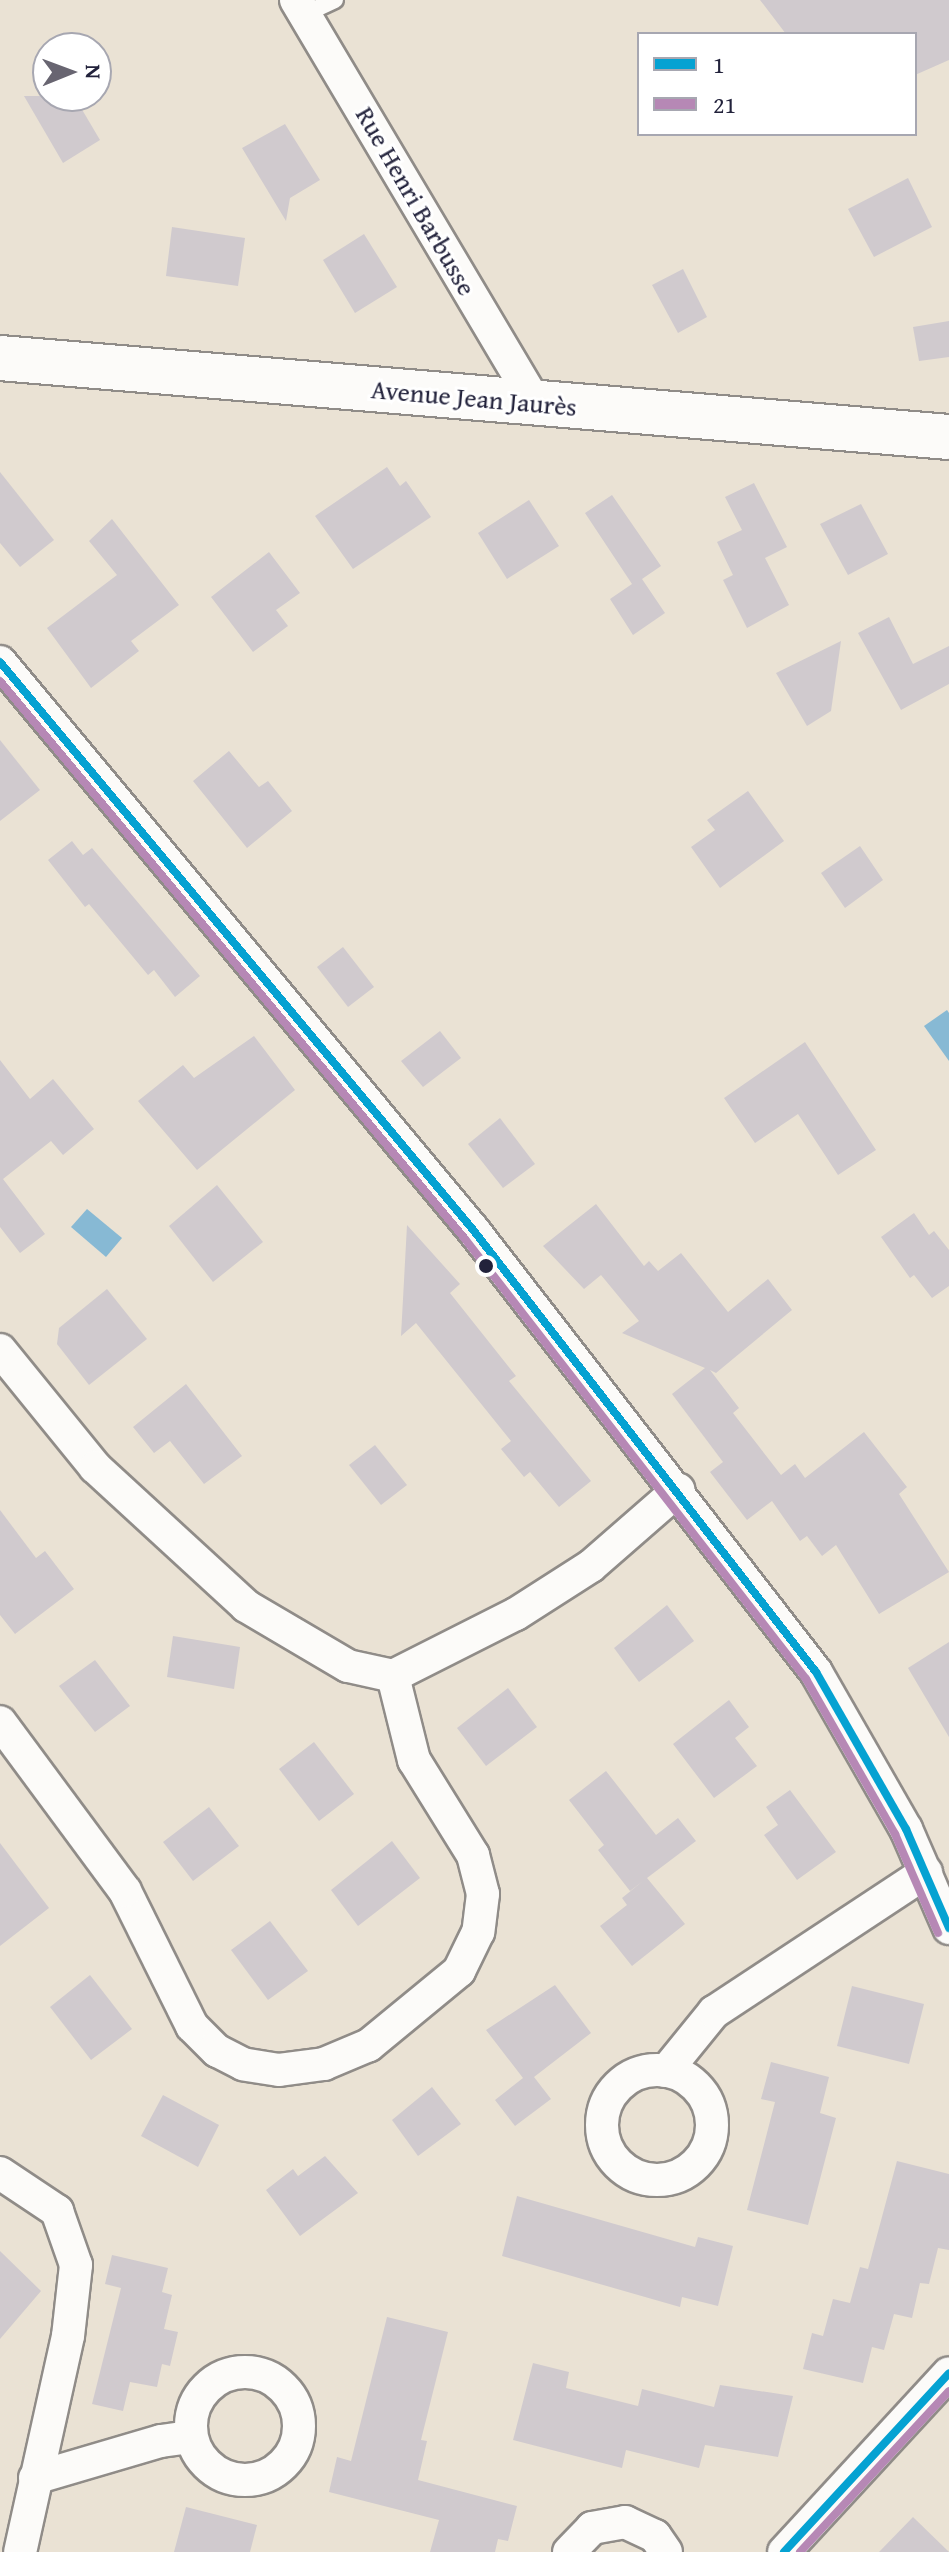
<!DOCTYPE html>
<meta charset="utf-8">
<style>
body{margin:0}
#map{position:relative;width:949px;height:2552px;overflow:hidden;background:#eae2d4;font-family:"Gentium Book Plus",serif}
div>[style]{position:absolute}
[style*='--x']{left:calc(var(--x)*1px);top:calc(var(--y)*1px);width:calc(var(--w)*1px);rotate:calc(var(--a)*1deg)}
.water>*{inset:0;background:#87b9d4}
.building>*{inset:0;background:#d0cace}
.roads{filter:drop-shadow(2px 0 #908c88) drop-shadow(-2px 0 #908c88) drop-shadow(0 2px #908c88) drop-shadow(0 -2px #908c88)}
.lane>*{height:16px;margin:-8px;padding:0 8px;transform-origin:8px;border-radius:8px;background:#fcfbf9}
.street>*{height:32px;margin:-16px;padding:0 16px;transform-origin:16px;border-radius:16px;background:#fcfbf9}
.street>.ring{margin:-16px;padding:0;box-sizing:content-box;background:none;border:32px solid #fcfbf9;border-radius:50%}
.secondary>*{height:44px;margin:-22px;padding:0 22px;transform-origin:22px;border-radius:22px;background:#fcfbf9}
.bus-1>*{height:8px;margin:-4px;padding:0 4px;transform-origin:4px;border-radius:4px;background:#05a2d2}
.bus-2>*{height:8px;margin:-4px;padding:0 4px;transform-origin:4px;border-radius:4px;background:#b688b5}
.dots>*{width:22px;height:22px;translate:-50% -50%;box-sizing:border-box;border:4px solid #fff;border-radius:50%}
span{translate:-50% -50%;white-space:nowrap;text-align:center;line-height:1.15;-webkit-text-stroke:6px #fff;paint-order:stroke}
.street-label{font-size:26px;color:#22223b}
.legend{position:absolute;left:637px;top:32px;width:280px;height:104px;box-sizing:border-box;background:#fff;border:2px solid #a7a7b1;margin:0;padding:10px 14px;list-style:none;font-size:24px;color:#22223b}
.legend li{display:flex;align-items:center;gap:16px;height:40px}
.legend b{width:40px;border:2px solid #a7a7b1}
.north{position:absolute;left:32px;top:32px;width:80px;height:80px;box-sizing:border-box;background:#fff;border:2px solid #a7a7b1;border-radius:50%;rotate:89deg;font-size:22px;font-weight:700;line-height:32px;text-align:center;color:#22223b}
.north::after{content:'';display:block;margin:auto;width:28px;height:36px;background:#686571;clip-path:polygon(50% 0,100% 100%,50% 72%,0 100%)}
</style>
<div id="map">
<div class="water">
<i style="clip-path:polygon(947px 1010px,949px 1013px,949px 1061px,924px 1026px)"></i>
<i style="clip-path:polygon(87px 1209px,122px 1238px,106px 1257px,71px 1227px)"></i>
</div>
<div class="building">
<i style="clip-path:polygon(760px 0,949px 0,949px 60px,915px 75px,915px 34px,786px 34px)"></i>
<i style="clip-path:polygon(24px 96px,74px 96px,100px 140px,63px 163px)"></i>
<i style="clip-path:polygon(285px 124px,320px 180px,290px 198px,286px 221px,242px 148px)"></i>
<i style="clip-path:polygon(908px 178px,932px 227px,874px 257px,848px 209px)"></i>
<i style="clip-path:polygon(172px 227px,245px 238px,238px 286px,166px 276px)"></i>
<i style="clip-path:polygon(364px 234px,397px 287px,355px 313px,323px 260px)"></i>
<i style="clip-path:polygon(683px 269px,707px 317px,678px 333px,652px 285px)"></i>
<i style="clip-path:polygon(949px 321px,949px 357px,919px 361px,913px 327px)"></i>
<i style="clip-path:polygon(387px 467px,400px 486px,406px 481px,431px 517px,353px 569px,315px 516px)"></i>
<i style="clip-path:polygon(0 472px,54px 540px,20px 567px,0 543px)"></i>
<i style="clip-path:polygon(754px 483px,787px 547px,765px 558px,789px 605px,747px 628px,723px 580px,733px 575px,717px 542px,742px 530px,725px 497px)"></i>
<i style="clip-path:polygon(612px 495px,661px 566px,642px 579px,665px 613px,633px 635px,610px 599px,632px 584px,585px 513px)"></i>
<i style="clip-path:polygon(529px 500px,559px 546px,507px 579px,478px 533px)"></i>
<i style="clip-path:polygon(861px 504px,888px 554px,848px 575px,820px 524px)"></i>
<i style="clip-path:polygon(112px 519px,179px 605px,131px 641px,139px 651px,91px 688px,47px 628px,117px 575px,89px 541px)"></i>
<i style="clip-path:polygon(269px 552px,300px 593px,276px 610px,288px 626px,253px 652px,211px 597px)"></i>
<i style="clip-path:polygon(889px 617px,913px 664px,949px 646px,949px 684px,901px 710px,858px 633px)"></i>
<i style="clip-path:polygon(841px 641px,831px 711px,807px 726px,776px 673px)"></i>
<i style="clip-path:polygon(0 740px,40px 790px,0 821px)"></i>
<i style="clip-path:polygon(229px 751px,259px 787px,268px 781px,292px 811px,247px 848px,193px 781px)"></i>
<i style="clip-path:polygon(748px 791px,784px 841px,720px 888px,691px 847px,715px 830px,707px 820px)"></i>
<i style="clip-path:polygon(72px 841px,83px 855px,92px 848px,200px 976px,175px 997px,154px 970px,148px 975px,89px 904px,85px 907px,48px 860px)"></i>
<i style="clip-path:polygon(860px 846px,883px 880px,845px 908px,821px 873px)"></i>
<i style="clip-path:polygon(343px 947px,374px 987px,348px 1007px,317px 967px)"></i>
<i style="clip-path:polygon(440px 1031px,461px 1058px,423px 1087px,401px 1061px)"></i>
<i style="clip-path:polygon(254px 1036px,295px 1090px,197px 1170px,138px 1101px,183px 1065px,194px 1078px)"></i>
<i style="clip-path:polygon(805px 1042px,876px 1150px,838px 1175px,798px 1114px,755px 1143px,724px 1098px)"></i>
<i style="clip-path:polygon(0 1060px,30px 1099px,53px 1079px,94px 1129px,63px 1155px,51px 1141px,3px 1179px,45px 1234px,20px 1253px,0 1227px)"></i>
<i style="clip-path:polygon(500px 1118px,535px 1164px,503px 1188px,468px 1144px)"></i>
<i style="clip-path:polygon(217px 1185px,263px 1242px,213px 1282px,169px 1226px)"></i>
<i style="clip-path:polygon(596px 1204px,644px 1266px,649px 1261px,658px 1271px,681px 1253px,728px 1312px,768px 1279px,792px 1310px,716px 1373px,710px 1370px,739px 1408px,733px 1413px,781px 1475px,795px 1464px,805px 1478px,864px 1432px,907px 1487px,899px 1494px,949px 1572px,879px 1614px,836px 1545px,822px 1556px,807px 1536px,800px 1541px,772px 1501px,747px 1520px,710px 1472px,723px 1462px,672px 1394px,705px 1368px,622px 1333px,639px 1321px,601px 1275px,584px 1289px,543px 1246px)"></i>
<i style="clip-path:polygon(914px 1213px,929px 1235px,934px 1231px,949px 1250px,949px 1286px,932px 1298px,914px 1275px,910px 1278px,881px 1237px)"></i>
<i style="clip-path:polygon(407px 1225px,460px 1284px,450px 1293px,516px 1376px,509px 1381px,591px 1481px,559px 1507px,530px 1472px,524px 1477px,501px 1449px,511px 1441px,416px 1323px,401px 1336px)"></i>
<i style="clip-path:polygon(107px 1289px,147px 1339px,89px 1385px,57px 1344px,59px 1328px)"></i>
<i style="clip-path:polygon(186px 1384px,242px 1456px,204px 1484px,170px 1441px,154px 1453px,133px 1427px)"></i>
<i style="clip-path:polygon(375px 1445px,407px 1485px,381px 1505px,349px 1465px)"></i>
<i style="clip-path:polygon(0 1510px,36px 1558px,45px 1551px,74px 1589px,15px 1634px,0 1615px)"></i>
<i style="clip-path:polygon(667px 1605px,694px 1641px,639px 1682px,614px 1648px)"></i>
<i style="clip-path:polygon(173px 1636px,240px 1647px,234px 1689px,167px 1677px)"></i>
<i style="clip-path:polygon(949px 1642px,949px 1737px,908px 1668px)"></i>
<i style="clip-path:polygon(95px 1660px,130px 1706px,95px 1732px,59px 1686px)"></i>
<i style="clip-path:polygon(508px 1688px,537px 1727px,486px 1766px,457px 1728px)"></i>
<i style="clip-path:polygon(729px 1700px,749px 1727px,735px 1738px,757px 1766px,714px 1798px,673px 1744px)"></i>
<i style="clip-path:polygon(314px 1742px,354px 1794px,319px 1821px,279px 1769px)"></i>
<i style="clip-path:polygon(606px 1771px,656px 1835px,678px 1818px,696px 1841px,647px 1878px,685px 1924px,632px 1966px,600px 1926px,627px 1905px,622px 1898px,643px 1881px,630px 1891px,598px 1850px,604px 1845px,569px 1800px)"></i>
<i style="clip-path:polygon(790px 1790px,836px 1852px,797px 1880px,764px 1835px,778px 1825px,766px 1807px)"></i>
<i style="clip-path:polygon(209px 1807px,239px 1846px,193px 1881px,163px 1842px)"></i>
<i style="clip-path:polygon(392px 1841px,420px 1878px,358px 1926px,331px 1890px)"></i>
<i style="clip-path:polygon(0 1843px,49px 1908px,0 1946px)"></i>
<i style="clip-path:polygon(270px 1921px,308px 1971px,268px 2000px,231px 1950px)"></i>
<i style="clip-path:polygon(90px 1975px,132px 2029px,91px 2060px,50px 2007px)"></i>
<i style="clip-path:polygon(555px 1985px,591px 2033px,534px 2077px,551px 2099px,515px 2126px,495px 2100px,523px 2078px,486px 2030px)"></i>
<i style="clip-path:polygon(852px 1986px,924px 2004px,909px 2064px,837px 2046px)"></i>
<i style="clip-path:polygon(771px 2062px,829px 2077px,820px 2113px,836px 2118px,808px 2225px,747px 2210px,775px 2102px,761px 2099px)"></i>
<i style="clip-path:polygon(432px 2087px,461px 2124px,418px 2156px,392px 2120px)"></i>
<i style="clip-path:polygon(163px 2095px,219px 2125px,198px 2167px,141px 2136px)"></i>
<i style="clip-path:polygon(325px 2156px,358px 2193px,300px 2236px,266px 2190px,293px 2169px,298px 2176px)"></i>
<i style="clip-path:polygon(897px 2161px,949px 2174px,949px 2250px,938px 2248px,929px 2284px,920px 2283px,912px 2318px,894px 2314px,884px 2350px,872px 2347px,863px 2383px,803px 2369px,812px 2333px,823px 2336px,833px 2299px,850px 2303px,860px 2267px,868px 2269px)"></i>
<i style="clip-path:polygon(517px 2196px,695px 2247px,698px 2237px,733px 2246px,718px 2306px,682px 2297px,680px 2307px,502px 2256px)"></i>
<i style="clip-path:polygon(0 2251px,41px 2291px,0 2339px)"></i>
<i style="clip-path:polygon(112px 2255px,168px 2268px,162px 2292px,172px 2295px,164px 2329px,178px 2332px,170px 2366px,162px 2364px,157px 2387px,130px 2382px,123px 2411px,92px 2404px,121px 2288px,105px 2284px)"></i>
<i style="clip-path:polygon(387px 2317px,448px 2332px,421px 2440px,427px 2441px,418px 2480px,517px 2506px,508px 2541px,498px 2539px,495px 2552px,430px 2552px,439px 2520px,329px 2492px,337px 2457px,351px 2461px)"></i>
<i style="clip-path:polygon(533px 2363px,569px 2372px,566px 2388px,638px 2406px,642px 2389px,714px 2407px,720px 2385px,793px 2396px,778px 2457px,705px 2445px,699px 2468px,626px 2450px,622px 2468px,513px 2440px)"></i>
<i style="clip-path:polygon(186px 2507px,257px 2525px,250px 2552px,174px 2552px)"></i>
<i style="clip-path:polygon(913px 2517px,949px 2552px,879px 2552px)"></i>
</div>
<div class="roads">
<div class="lane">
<i style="--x:305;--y:14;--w:33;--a:-25"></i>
</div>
<div class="street">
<i style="--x:296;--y:0;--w:469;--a:59.3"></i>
<i style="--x:0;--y:662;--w:741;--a:50.2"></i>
<i style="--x:474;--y:1231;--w:558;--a:52.21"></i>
<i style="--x:816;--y:1672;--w:181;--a:60.2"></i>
<i style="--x:906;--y:1829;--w:108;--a:66.5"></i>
<i style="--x:0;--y:1350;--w:151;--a:50.9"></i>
<i style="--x:95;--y:1467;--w:205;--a:42.6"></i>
<i style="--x:246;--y:1606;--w:118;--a:30.5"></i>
<i style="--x:348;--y:1666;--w:46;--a:12.5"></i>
<i style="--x:393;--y:1676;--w:87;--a:76"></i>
<i style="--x:414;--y:1760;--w:112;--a:58.2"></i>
<i style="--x:473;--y:1855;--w:40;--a:75.6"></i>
<i style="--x:483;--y:1894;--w:38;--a:97"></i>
<i style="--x:478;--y:1932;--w:43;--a:116"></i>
<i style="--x:459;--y:1971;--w:117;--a:140.6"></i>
<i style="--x:369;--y:2045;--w:49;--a:157.1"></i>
<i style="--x:324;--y:2064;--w:45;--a:172.4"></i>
<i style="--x:279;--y:2070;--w:36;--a:-171"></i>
<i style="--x:243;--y:2064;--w:29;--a:-153"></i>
<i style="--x:217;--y:2051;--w:35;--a:-135"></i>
<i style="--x:192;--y:2026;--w:151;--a:-116.4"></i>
<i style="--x:125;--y:1891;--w:210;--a:-126.5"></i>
<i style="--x:393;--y:1676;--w:138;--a:-26.8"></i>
<i style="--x:516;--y:1614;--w:89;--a:-32.6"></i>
<i style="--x:591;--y:1566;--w:116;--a:-41.1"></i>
<i class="ring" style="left:602px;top:2070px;width:78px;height:78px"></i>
<i style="--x:666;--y:2071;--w:76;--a:-50.9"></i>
<i style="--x:714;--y:2012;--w:254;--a:-33.4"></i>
<i style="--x:0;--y:2173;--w:69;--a:33.7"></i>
<i style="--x:57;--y:2211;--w:57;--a:70.6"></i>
<i style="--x:76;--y:2265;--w:71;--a:96.4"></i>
<i style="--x:68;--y:2336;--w:221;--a:102.5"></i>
<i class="ring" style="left:191px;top:2372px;width:76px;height:76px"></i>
<i style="--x:35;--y:2478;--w:131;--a:-16.4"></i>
<i style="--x:161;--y:2441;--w:30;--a:-8"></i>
<i style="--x:569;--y:2552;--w:33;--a:-46"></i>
<i style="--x:592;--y:2528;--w:34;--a:-10"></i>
<i style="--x:625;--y:2522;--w:33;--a:25"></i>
<i style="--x:655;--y:2536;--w:19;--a:55"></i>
<i style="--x:784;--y:2552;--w:243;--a:-47.3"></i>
</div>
<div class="secondary">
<i style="--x:0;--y:358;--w:952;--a:4.76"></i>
</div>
</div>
<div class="bus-1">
<i style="--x:0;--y:662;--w:741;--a:50.2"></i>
<i style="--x:474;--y:1231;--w:558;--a:52.21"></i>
<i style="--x:816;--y:1672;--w:181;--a:60.2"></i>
<i style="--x:906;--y:1829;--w:108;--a:66.5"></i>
<i style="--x:784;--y:2552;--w:243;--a:-47.3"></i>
</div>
<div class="bus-2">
<i style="--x:0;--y:681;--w:726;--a:50.19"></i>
<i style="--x:465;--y:1239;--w:557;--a:52.22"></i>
<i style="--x:806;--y:1679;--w:179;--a:60.1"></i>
<i style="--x:895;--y:1834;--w:108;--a:66.5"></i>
<i style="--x:800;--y:2552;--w:219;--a:-47.2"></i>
</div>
<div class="dots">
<i style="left:486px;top:1266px;background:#22223b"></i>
</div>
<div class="street-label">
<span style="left:416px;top:201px;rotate:60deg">Rue Henri Barbusse</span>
<span style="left:474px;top:398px;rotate:5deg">Avenue Jean Jaurès</span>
</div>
<ul class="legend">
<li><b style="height:10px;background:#05a2d2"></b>1</li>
<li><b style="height:10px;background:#b688b5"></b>21</li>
</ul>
<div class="north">N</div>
</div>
